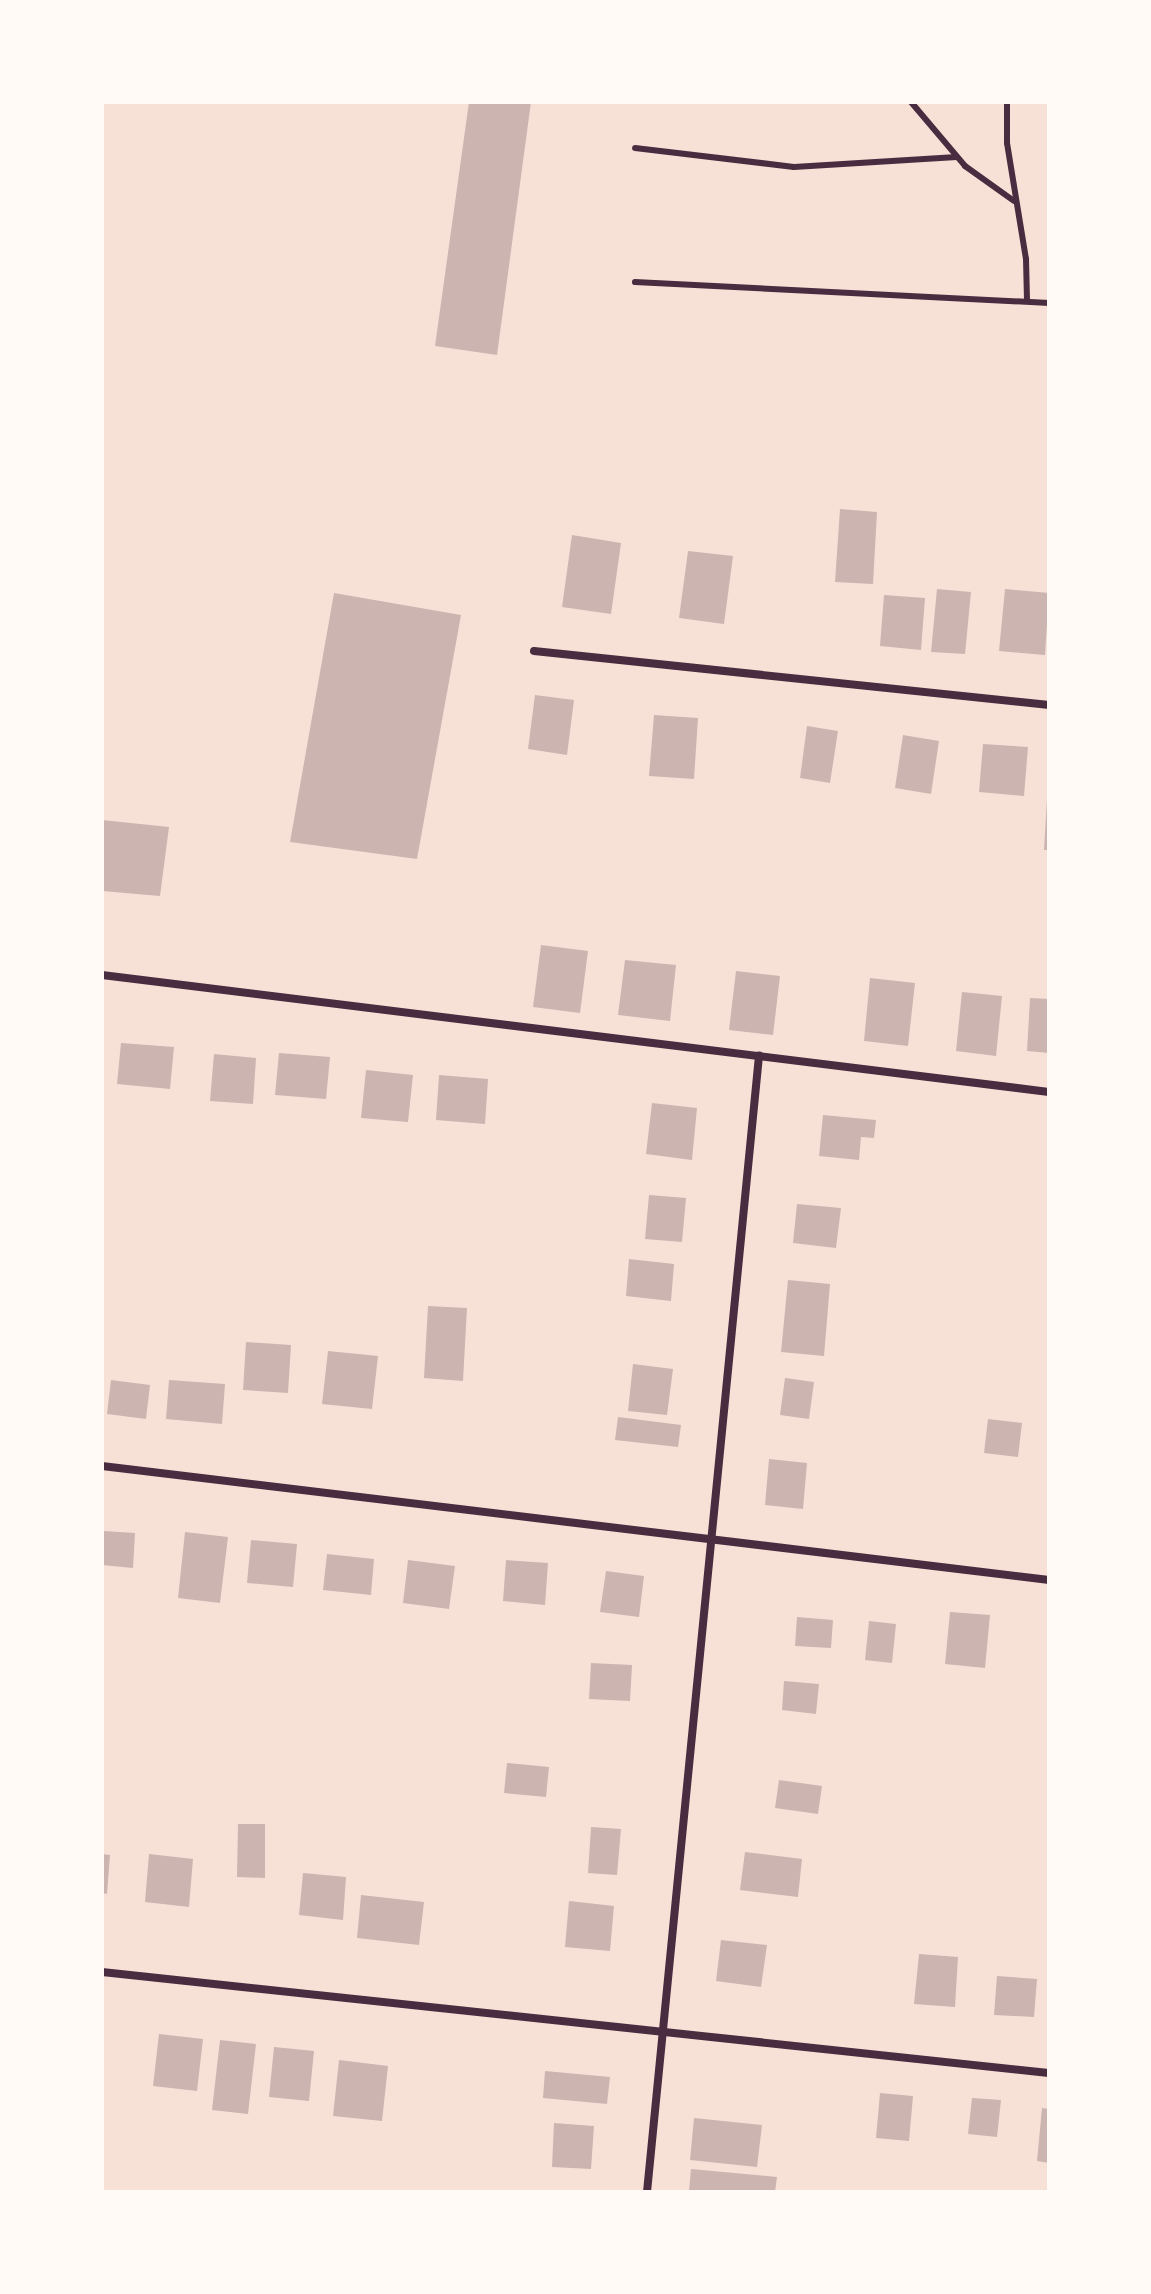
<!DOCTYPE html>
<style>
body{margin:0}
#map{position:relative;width:1151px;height:2294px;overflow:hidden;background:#f7e1d7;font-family:"Source Sans 3",sans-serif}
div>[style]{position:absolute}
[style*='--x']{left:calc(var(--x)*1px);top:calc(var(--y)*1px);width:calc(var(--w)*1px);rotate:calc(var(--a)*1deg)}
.building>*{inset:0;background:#ccb4b1}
.service>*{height:6px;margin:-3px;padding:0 3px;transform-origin:3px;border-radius:3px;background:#4a2c40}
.minor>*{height:8px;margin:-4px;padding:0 4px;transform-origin:4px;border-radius:4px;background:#4a2c40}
span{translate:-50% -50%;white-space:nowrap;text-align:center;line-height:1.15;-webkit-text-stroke:6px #fffaf5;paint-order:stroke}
.frame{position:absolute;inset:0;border:104px solid #fffaf5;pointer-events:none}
</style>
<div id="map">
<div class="building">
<i style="clip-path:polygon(469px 102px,531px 102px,497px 355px,435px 346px)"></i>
<i style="clip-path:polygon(840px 509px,877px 512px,873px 584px,835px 582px)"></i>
<i style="clip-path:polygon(572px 535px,621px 543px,611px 614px,562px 607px)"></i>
<i style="clip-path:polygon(688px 551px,733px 556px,724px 624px,679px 618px)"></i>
<i style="clip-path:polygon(937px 589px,971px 592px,965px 654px,931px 652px)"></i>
<i style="clip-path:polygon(1005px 589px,1049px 593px,1045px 655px,999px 651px)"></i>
<i style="clip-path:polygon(334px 593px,461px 615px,417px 859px,290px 842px)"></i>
<i style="clip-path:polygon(884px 595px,925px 598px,921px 650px,880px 646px)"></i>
<i style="clip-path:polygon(535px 695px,574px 700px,567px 755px,528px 749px)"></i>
<i style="clip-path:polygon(654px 715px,698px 718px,694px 779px,649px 776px)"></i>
<i style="clip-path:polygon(807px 726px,838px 731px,830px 783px,800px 778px)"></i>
<i style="clip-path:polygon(903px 735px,939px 741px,931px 794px,895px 788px)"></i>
<i style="clip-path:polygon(983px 744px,1028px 747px,1024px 796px,979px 792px)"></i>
<i style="clip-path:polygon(1047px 799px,1049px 799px,1049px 850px,1044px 850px)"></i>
<i style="clip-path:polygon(102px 820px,169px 827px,160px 896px,102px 891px)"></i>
<i style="clip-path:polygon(541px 945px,588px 951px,580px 1013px,533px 1007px)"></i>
<i style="clip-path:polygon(625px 960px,676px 965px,670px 1021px,618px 1015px)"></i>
<i style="clip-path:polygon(736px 971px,780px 976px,773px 1035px,729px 1030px)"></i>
<i style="clip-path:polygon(870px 978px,915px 983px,908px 1046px,864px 1041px)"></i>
<i style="clip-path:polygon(962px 992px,1002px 996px,996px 1056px,956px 1051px)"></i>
<i style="clip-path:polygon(1030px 998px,1049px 999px,1049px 1053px,1027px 1051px)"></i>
<i style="clip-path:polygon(121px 1043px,174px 1047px,170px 1089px,117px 1084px)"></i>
<i style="clip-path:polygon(279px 1053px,330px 1057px,326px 1099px,275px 1095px)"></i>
<i style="clip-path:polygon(214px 1054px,256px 1058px,253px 1104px,210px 1101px)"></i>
<i style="clip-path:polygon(366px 1070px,413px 1075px,408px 1122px,361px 1118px)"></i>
<i style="clip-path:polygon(439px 1075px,488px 1079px,485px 1124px,436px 1120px)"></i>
<i style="clip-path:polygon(652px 1103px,697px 1108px,692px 1160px,646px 1154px)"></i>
<i style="clip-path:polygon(823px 1115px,876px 1120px,874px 1138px,861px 1137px,859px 1160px,819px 1156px)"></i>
<i style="clip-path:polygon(649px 1195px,686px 1198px,682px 1242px,645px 1239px)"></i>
<i style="clip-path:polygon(797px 1204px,841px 1208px,836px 1248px,793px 1243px)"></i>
<i style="clip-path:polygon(629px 1259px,674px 1264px,671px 1301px,626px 1296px)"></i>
<i style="clip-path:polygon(788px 1280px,830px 1284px,824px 1356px,781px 1352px)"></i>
<i style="clip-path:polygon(428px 1306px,467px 1308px,463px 1381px,424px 1378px)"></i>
<i style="clip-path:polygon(246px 1342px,291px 1345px,288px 1393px,243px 1390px)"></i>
<i style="clip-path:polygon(328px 1351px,378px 1356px,372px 1409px,322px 1404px)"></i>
<i style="clip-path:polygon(633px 1364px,673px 1369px,667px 1415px,628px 1411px)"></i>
<i style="clip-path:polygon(785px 1378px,814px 1382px,809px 1419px,780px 1415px)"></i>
<i style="clip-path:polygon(111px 1380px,150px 1385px,146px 1419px,107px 1414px)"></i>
<i style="clip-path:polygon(169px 1380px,225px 1384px,222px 1424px,166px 1419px)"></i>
<i style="clip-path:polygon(618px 1417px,681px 1425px,678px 1447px,615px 1440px)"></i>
<i style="clip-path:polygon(988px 1419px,1022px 1423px,1018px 1457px,984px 1453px)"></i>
<i style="clip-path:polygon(769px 1459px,807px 1463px,803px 1509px,765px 1505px)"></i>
<i style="clip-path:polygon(104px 1531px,135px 1533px,133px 1568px,102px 1565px)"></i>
<i style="clip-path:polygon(185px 1532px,228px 1537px,220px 1603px,178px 1598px)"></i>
<i style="clip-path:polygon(251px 1540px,297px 1544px,293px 1587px,247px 1583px)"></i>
<i style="clip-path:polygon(327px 1554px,374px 1559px,371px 1595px,323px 1590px)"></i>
<i style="clip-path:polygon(408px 1560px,455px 1566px,449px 1609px,403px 1603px)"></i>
<i style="clip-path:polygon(506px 1560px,548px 1563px,545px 1605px,503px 1601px)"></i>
<i style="clip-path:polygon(606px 1571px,644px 1576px,639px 1617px,600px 1612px)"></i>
<i style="clip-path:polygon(950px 1612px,990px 1615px,985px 1668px,945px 1664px)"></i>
<i style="clip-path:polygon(797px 1617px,833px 1620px,831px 1648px,795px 1646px)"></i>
<i style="clip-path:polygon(869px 1621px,896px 1624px,892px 1663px,865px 1660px)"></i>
<i style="clip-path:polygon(591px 1663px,632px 1665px,630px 1701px,589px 1699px)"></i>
<i style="clip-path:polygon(784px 1681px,819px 1684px,816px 1714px,782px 1710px)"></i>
<i style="clip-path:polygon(507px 1763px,549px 1767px,546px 1797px,504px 1793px)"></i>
<i style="clip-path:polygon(779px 1780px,822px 1786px,818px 1814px,775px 1808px)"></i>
<i style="clip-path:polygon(238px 1824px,265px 1824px,265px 1878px,237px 1877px)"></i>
<i style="clip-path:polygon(591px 1827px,621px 1829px,617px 1875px,588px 1873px)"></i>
<i style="clip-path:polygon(745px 1852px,802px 1859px,798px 1897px,740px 1890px)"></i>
<i style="clip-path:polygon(102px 1854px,110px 1855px,107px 1894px,102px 1893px)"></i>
<i style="clip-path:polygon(149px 1854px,193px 1859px,189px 1907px,145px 1902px)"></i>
<i style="clip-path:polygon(303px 1873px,346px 1877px,343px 1920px,299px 1915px)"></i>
<i style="clip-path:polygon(361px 1895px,424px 1902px,419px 1945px,357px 1938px)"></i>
<i style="clip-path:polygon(569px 1901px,614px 1906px,610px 1951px,565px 1947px)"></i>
<i style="clip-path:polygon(721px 1940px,767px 1945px,761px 1987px,716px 1981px)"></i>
<i style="clip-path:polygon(919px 1954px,958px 1957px,955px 2007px,914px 2004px)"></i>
<i style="clip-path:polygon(997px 1976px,1037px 1979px,1034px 2017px,994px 2015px)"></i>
<i style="clip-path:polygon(159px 2034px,203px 2039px,197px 2091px,153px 2086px)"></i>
<i style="clip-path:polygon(220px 2040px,256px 2044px,248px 2114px,212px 2110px)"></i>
<i style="clip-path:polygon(274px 2047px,314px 2051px,309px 2101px,269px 2097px)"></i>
<i style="clip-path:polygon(339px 2060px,388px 2066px,382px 2121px,333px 2116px)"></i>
<i style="clip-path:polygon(545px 2071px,610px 2077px,607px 2104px,543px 2098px)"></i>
<i style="clip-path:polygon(880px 2093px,913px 2096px,909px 2141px,876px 2138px)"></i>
<i style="clip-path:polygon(972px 2098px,1001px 2100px,997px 2137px,968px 2134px)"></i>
<i style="clip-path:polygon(1042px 2108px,1049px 2109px,1049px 2163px,1037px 2161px)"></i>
<i style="clip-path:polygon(694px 2118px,762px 2125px,757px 2167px,690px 2160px)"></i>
<i style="clip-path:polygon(554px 2123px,594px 2126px,591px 2169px,552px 2167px)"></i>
<i style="clip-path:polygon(691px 2169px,777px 2177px,775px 2192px,689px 2192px)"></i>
</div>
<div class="service">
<i style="--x:911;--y:102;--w:84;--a:49.8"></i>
<i style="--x:965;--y:166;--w:60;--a:35.5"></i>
<i style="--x:1007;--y:102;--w:41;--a:90"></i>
<i style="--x:1007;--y:143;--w:118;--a:80.7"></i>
<i style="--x:1026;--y:259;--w:40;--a:88.6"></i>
<i style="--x:635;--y:148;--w:160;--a:6.8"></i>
<i style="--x:794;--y:167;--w:163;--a:-3.5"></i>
<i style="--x:635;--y:282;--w:415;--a:2.9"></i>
</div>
<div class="minor">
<i style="--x:534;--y:651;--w:518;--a:5.99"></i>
<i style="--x:102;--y:975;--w:954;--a:7.04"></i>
<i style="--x:102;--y:1466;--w:954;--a:6.86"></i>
<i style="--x:102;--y:1972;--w:952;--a:6.09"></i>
<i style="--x:647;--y:2192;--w:1142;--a:-84.37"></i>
</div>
<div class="frame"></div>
</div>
